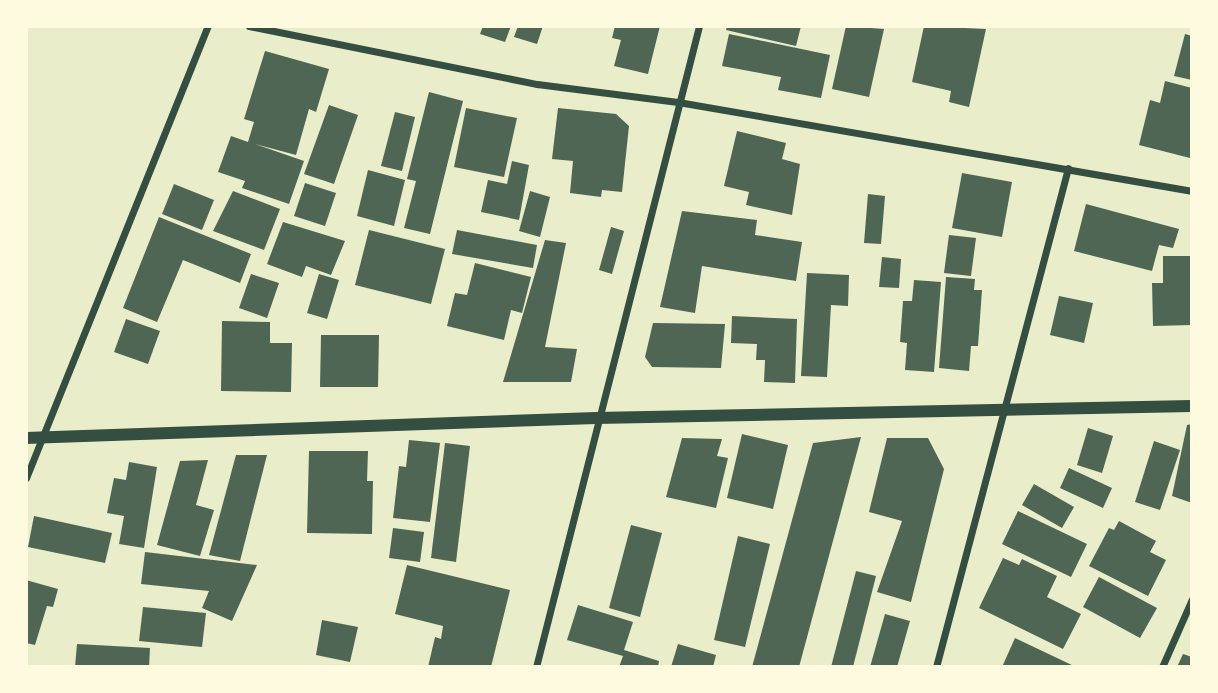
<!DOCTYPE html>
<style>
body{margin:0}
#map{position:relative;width:1218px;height:693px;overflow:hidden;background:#e9edc9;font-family:"Work Sans",sans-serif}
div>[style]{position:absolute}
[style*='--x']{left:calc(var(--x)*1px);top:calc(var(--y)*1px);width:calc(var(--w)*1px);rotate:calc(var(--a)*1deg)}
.building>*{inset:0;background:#4f6655}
.minor>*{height:7px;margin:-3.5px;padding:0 3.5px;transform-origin:3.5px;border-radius:3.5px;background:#344e41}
.tertiary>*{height:12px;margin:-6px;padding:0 6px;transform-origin:6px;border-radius:6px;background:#344e41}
span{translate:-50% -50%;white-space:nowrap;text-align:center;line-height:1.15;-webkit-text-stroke:5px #fefae0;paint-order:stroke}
.frame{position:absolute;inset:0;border:28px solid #fefae0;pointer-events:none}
</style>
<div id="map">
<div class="building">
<i style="clip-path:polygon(483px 26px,511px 26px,505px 42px,480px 34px)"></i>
<i style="clip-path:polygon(518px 26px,543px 26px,537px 44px,514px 37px)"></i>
<i style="clip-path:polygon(615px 26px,660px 26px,648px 74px,614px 66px,621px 40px,612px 38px)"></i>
<i style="clip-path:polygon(727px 26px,801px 26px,796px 46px,726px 30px)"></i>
<i style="clip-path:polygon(846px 26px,884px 29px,869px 97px,832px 89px)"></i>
<i style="clip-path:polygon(924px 26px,986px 29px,969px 107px,949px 102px,951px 91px,912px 82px)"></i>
<i style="clip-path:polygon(729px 34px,830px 55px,821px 98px,778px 90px,781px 77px,722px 66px)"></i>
<i style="clip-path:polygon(1185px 34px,1192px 36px,1192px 80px,1174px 76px)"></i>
<i style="clip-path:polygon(265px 51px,329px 69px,316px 112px,309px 109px,296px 155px,255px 144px,304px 161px,289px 204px,242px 188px,245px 181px,218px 172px,231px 136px,248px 142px,254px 122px,244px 119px)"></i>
<i style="clip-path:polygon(1165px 81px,1192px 88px,1190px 158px,1139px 145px,1150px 100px,1160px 103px)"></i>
<i style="clip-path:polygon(429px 92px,463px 101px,430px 234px,404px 228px,416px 181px,407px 179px)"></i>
<i style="clip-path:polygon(329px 105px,358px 115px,334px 184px,304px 174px)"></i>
<i style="clip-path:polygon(466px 108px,517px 118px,504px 177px,454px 167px)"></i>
<i style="clip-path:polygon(558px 108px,616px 114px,629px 126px,622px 192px,602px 190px,601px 197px,570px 193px,573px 161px,552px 159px)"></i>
<i style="clip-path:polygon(395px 112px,415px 117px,402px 171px,381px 166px)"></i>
<i style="clip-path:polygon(737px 131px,786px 143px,782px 159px,800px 164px,792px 215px,746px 205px,749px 192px,724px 186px)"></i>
<i style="clip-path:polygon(512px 161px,529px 165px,519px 220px,481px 212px,488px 180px,507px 184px)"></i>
<i style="clip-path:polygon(368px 170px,405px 180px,394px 226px,357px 216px)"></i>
<i style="clip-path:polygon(962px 173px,1012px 182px,1002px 237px,952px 228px)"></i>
<i style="clip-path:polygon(305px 183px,336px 193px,325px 226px,294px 216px)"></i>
<i style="clip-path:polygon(174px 184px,214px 200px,202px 230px,162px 214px)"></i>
<i style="clip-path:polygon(233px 191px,280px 209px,264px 250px,213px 231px)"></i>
<i style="clip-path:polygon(530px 191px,550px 197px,540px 237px,519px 231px)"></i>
<i style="clip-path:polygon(868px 194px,885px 196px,881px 244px,864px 243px)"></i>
<i style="clip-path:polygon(1086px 204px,1179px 229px,1173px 248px,1159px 245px,1152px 271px,1074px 251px)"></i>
<i style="clip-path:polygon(682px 211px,757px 220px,755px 235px,802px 242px,796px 281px,702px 266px,695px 313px,660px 307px)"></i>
<i style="clip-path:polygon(159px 217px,251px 254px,240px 283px,183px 260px,157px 322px,123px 308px)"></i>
<i style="clip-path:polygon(283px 222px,345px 241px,331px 275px,306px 266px,302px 277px,267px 264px)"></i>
<i style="clip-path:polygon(611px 227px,624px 231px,612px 274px,599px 270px)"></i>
<i style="clip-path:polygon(369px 230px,445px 249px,431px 304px,355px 285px)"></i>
<i style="clip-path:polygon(457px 230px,537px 245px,533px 268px,452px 254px)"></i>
<i style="clip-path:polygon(949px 235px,976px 238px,971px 276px,944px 273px)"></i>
<i style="clip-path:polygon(545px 240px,566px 243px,545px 347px,577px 349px,571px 382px,503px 382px)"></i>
<i style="clip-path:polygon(1163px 256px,1192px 256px,1192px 325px,1153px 326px,1152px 283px,1163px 283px)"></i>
<i style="clip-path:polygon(882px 257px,901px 259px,899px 288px,879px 287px)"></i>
<i style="clip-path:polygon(475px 263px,531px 277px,522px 313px,511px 310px,504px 340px,447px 326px,455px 293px,467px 295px)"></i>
<i style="clip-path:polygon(807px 273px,849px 275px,848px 306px,831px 305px,827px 377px,801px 376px)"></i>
<i style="clip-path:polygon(251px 274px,279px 283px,267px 318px,239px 308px)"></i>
<i style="clip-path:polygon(319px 274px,339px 280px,327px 319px,307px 313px)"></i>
<i style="clip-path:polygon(946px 277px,975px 279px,974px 290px,982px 290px,978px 346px,971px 346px,969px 371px,939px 368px)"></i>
<i style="clip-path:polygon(914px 280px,941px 282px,934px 372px,905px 370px,907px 343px,900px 342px,903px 301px,912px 301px)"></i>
<i style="clip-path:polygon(1059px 296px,1093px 303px,1084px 343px,1050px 335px)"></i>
<i style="clip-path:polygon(732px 316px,797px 319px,795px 383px,764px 382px,765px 360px,756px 360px,757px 344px,731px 343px)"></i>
<i style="clip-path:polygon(126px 319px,160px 331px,148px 364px,114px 352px)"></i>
<i style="clip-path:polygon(222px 321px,270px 322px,270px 343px,292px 343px,291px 392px,221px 391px)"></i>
<i style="clip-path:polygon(653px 323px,725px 324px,721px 368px,652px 367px,645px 357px)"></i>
<i style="clip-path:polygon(321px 335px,379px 335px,378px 387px,320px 387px)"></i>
<i style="clip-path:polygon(1192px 424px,1192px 503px,1172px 496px,1187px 425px)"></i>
<i style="clip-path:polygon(1088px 428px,1113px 436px,1102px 473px,1077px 465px)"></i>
<i style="clip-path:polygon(742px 434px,788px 445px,773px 509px,727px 498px)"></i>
<i style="clip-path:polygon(861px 437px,799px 667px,752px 667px,813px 443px)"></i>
<i style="clip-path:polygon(682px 438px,722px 439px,717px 456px,728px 458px,716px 508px,666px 497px)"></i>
<i style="clip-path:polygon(887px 438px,928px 438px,944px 469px,911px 602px,877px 592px,902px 521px,869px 512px)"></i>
<i style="clip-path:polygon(409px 440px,440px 443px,430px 522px,393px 518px,399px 466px,406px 467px)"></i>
<i style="clip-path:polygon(1154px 441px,1180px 450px,1160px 510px,1135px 502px)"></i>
<i style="clip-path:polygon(445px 443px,470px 446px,456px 562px,431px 558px)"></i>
<i style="clip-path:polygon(309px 451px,368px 451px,367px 481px,373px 481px,372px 534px,307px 533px)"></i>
<i style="clip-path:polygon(236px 455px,267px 455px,240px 561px,209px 555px)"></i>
<i style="clip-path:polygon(208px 460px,196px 505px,214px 510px,200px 556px,157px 545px,180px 461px)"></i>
<i style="clip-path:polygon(129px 462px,157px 467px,144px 548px,119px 544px,124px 516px,107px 513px,114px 478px,126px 480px)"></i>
<i style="clip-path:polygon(1069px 468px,1112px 488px,1103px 508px,1060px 488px)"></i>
<i style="clip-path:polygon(1034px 484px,1074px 507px,1062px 528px,1022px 505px)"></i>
<i style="clip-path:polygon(1018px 511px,1087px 544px,1071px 577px,1002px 544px)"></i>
<i style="clip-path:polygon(34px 516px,112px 533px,105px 563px,28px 547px)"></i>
<i style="clip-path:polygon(1119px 521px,1156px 541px,1150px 552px,1166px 560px,1148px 596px,1089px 566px,1109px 528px,1114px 530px)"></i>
<i style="clip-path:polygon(631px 525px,662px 533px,640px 617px,609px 608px)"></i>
<i style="clip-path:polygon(393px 528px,424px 532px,420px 562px,389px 558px)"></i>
<i style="clip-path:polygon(738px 536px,770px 544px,745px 647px,714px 640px)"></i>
<i style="clip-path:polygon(145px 552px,257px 565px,232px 621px,202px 608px,209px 591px,141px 584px)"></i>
<i style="clip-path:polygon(1003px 558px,1019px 565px,1022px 559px,1057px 576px,1047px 597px,1081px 614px,1063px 649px,979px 608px)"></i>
<i style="clip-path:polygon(407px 565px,510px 590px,491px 667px,428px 667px,435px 637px,441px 639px,443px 626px,395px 614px)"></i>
<i style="clip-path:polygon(856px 571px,876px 576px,853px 667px,831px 667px)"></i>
<i style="clip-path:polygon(1099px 577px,1157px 608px,1140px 638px,1083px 607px)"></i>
<i style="clip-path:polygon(26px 580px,58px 589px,53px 607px,47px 606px,35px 645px,26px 643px)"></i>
<i style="clip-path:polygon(578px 605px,633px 622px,624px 650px,659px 661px,658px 667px,619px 667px,623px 656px,567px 640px)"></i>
<i style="clip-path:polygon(143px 607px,206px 613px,202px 647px,139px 641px)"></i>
<i style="clip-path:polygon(885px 614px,910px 621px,897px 667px,870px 667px)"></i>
<i style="clip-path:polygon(322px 620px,358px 627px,350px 662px,316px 655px)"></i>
<i style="clip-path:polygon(1015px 638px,1076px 667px,1002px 667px)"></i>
<i style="clip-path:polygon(77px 644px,150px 648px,149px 667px,75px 667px)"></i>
<i style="clip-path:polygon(678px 644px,716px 655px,713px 667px,671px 667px)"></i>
<i style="clip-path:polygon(1183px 654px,1192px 657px,1192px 667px,1177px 667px)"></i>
</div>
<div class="minor">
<i style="--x:249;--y:26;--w:294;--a:11.4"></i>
<i style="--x:537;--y:84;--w:142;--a:7.3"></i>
<i style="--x:678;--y:102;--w:522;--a:9.82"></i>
<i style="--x:26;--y:478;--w:487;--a:-68.1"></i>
<i style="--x:536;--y:667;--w:661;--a:-75.73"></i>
<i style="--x:936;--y:667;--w:516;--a:-75.18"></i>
<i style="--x:1162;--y:667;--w:74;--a:-66.2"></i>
</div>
<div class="tertiary">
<i style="--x:26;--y:438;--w:570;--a:-2.01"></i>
<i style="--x:596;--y:418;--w:596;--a:-1.15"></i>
</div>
<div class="frame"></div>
</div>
